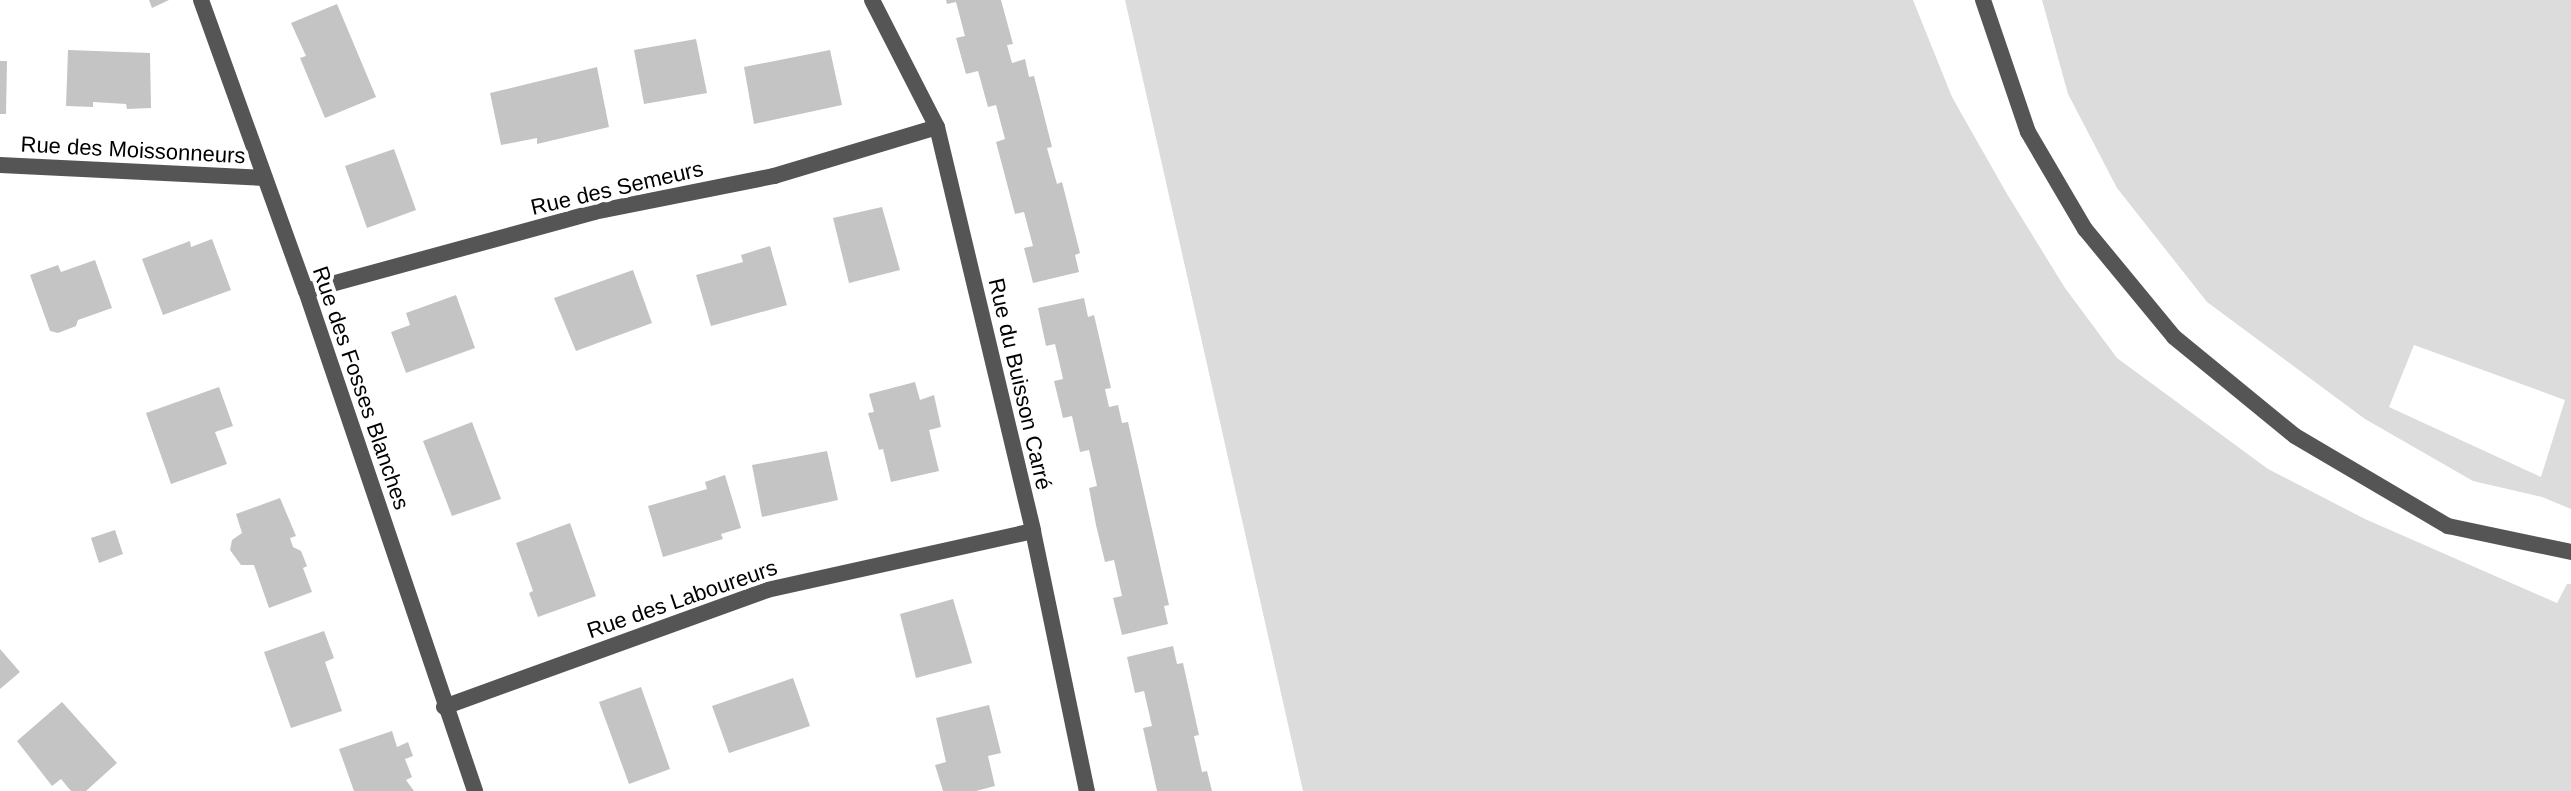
<!DOCTYPE html>
<meta charset="utf-8">
<style>
body{margin:0}
#map{position:relative;width:2571px;height:791px;overflow:hidden;background:#fff;font-family:Helvetica,sans-serif}
div>[style]{position:absolute}
[style*='--x']{left:calc(var(--x)*1px);top:calc(var(--y)*1px);width:calc(var(--w)*1px);rotate:calc(var(--a)*1deg)}
.green>*{inset:0;background:#dcdcdc}
.building>*{inset:0;background:#c4c4c4}
.lane>*{height:16px;margin:-8px;padding:0 8px;transform-origin:8px;border-radius:8px;background:#555}
.street>*{height:16px;margin:-8px;padding:0 8px;transform-origin:8px;border-radius:8px;background:#555}
span{translate:-50% -50%;white-space:nowrap;text-align:center;line-height:1.15;-webkit-text-stroke:8px #fff;paint-order:stroke}
.street-label{font-size:22px;color:#000}
</style>
<div id="map">
<div class="green">
<i style="clip-path:polygon(1125px 0,1913px 0,1952px 97px,2007px 194px,2065px 288px,2117px 358px,2268px 469px,2365px 519px,2557px 603px,2567px 584px,2571px 584px,2571px 791px,1303px 791px)"></i>
<i style="clip-path:polygon(evenodd,2042px 0,2571px 0,2571px 509px,2542px 497px,2473px 481px,2365px 419px,2207px 302px,2117px 188px,2068px 94px,2042px 0,2414px 345px,2565px 400px,2541px 477px,2389px 407px,2414px 345px)"></i>
</div>
<div class="building">
<i style="clip-path:polygon(149px 0,169px 0,152px 8px)"></i>
<i style="clip-path:polygon(946px 0,1001px 0,1013px 44px,1007px 45px,1012px 63px,1025px 59px,1029px 77px,1034px 76px,1052px 147px,1047px 148px,1057px 184px,1062px 182px,1080px 253px,1075px 255px,1079px 272px,1033px 283px,1024px 248px,1033px 246px,1024px 212px,1015px 214px,996px 142px,1005px 139px,996px 105px,988px 107px,978px 71px,966px 74px,956px 38px,965px 36px,956px 2px,947px 4px)"></i>
<i style="clip-path:polygon(337px 4px,376px 97px,325px 118px,300px 58px,306px 56px,291px 23px)"></i>
<i style="clip-path:polygon(696px 39px,707px 93px,644px 104px,634px 50px)"></i>
<i style="clip-path:polygon(68px 50px,150px 53px,151px 108px,127px 109px,126px 104px,93px 102px,93px 107px,66px 106px)"></i>
<i style="clip-path:polygon(830px 50px,842px 105px,754px 124px,744px 67px)"></i>
<i style="clip-path:polygon(0 61px,7px 61px,6px 114px,0 114px)"></i>
<i style="clip-path:polygon(597px 67px,609px 127px,537px 144px,537px 138px,501px 145px,490px 93px)"></i>
<i style="clip-path:polygon(394px 149px,416px 210px,367px 228px,345px 166px)"></i>
<i style="clip-path:polygon(882px 207px,900px 270px,849px 283px,833px 218px)"></i>
<i style="clip-path:polygon(212px 239px,231px 290px,163px 315px,142px 259px,190px 241px,191px 247px)"></i>
<i style="clip-path:polygon(770px 246px,787px 305px,711px 326px,696px 275px,743px 262px,741px 255px)"></i>
<i style="clip-path:polygon(95px 260px,112px 308px,78px 320px,76px 326px,58px 333px,50px 331px,30px 275px,58px 265px,61px 272px)"></i>
<i style="clip-path:polygon(633px 270px,652px 323px,576px 351px,554px 298px)"></i>
<i style="clip-path:polygon(456px 295px,475px 348px,406px 373px,391px 332px,410px 325px,406px 313px)"></i>
<i style="clip-path:polygon(1084px 298px,1088px 317px,1094px 315px,1111px 388px,1105px 389px,1109px 407px,1118px 405px,1122px 423px,1128px 422px,1169px 605px,1164px 606px,1168px 624px,1122px 635px,1113px 598px,1122px 596px,1114px 560px,1105px 562px,1096px 525px,1089px 488px,1097px 486px,1089px 450px,1080px 452px,1072px 416px,1063px 418px,1054px 381px,1063px 379px,1059px 361px,1055px 344px,1046px 346px,1038px 308px)"></i>
<i style="clip-path:polygon(915px 382px,920px 400px,934px 395px,941px 427px,929px 430px,939px 471px,891px 482px,883px 449px,879px 450px,868px 413px,874px 412px,869px 394px)"></i>
<i style="clip-path:polygon(219px 387px,233px 426px,215px 432px,227px 464px,171px 484px,146px 413px)"></i>
<i style="clip-path:polygon(472px 422px,501px 499px,452px 516px,423px 441px)"></i>
<i style="clip-path:polygon(827px 451px,838px 500px,762px 517px,752px 465px)"></i>
<i style="clip-path:polygon(725px 475px,741px 528px,721px 534px,723px 539px,663px 557px,648px 506px,707px 489px,705px 482px)"></i>
<i style="clip-path:polygon(280px 498px,296px 536px,290px 538px,293px 547px,301px 551px,307px 566px,303px 568px,312px 592px,269px 608px,254px 565px,241px 565px,230px 550px,232px 540px,242px 533px,236px 514px)"></i>
<i style="clip-path:polygon(570px 523px,596px 596px,538px 617px,529px 593px,533px 591px,516px 543px)"></i>
<i style="clip-path:polygon(115px 530px,123px 554px,99px 563px,91px 538px)"></i>
<i style="clip-path:polygon(953px 599px,972px 663px,916px 678px,900px 614px)"></i>
<i style="clip-path:polygon(324px 631px,334px 658px,325px 662px,342px 711px,291px 728px,264px 652px)"></i>
<i style="clip-path:polygon(1173px 646px,1177px 664px,1183px 663px,1199px 735px,1194px 736px,1202px 772px,1207px 771px,1212px 791px,1157px 791px,1143px 728px,1152px 726px,1144px 691px,1135px 693px,1127px 657px)"></i>
<i style="clip-path:polygon(0 649px,20px 672px,0 689px)"></i>
<i style="clip-path:polygon(793px 678px,810px 726px,729px 753px,712px 706px)"></i>
<i style="clip-path:polygon(641px 687px,670px 769px,629px 784px,599px 702px)"></i>
<i style="clip-path:polygon(62px 702px,117px 763px,86px 791px,71px 791px,61px 779px,52px 786px,17px 741px)"></i>
<i style="clip-path:polygon(989px 705px,1001px 753px,988px 756px,995px 786px,976px 791px,943px 791px,935px 765px,946px 762px,936px 718px)"></i>
<i style="clip-path:polygon(392px 731px,397px 747px,408px 742px,413px 756px,405px 759px,412px 777px,406px 780px,414px 791px,354px 791px,339px 749px)"></i>
</div>
<div class="lane">
<i style="--x:0;--y:165;--w:265;--a:2.8"></i>
<i style="--x:306;--y:291;--w:299;--a:-15.3"></i>
<i style="--x:594;--y:212;--w:184;--a:-11.3"></i>
<i style="--x:774;--y:176;--w:170;--a:-16.7"></i>
<i style="--x:444;--y:707;--w:344;--a:-19.9"></i>
<i style="--x:767;--y:590;--w:272;--a:-12.5"></i>
</div>
<div class="street">
<i style="--x:201;--y:0;--w:309;--a:70.2"></i>
<i style="--x:306;--y:291;--w:528;--a:71.32"></i>
<i style="--x:872;--y:0;--w:143;--a:62.9"></i>
<i style="--x:937;--y:127;--w:415;--a:76.6"></i>
<i style="--x:1033;--y:531;--w:266;--a:78.3"></i>
<i style="--x:1983;--y:0;--w:139;--a:71.2"></i>
<i style="--x:2028;--y:132;--w:113;--a:59.6"></i>
<i style="--x:2085;--y:229;--w:140;--a:50.5"></i>
<i style="--x:2174;--y:337;--w:156;--a:39.3"></i>
<i style="--x:2295;--y:436;--w:178;--a:30.5"></i>
<i style="--x:2448;--y:526;--w:126;--a:11.9"></i>
</div>
<div class="street-label">
<span style="left:133px;top:150px;rotate:3deg">Rue des Moissonneurs</span>
<span style="left:617px;top:188px;rotate:-13deg">Rue des Semeurs</span>
<span style="left:1020px;top:384px;rotate:77deg">Rue du Buisson Carré</span>
<span style="left:361px;top:388px;rotate:71deg">Rue des Fosses Blanches</span>
<span style="left:682px;top:599px;rotate:-19deg">Rue des Laboureurs</span>
</div>
</div>
